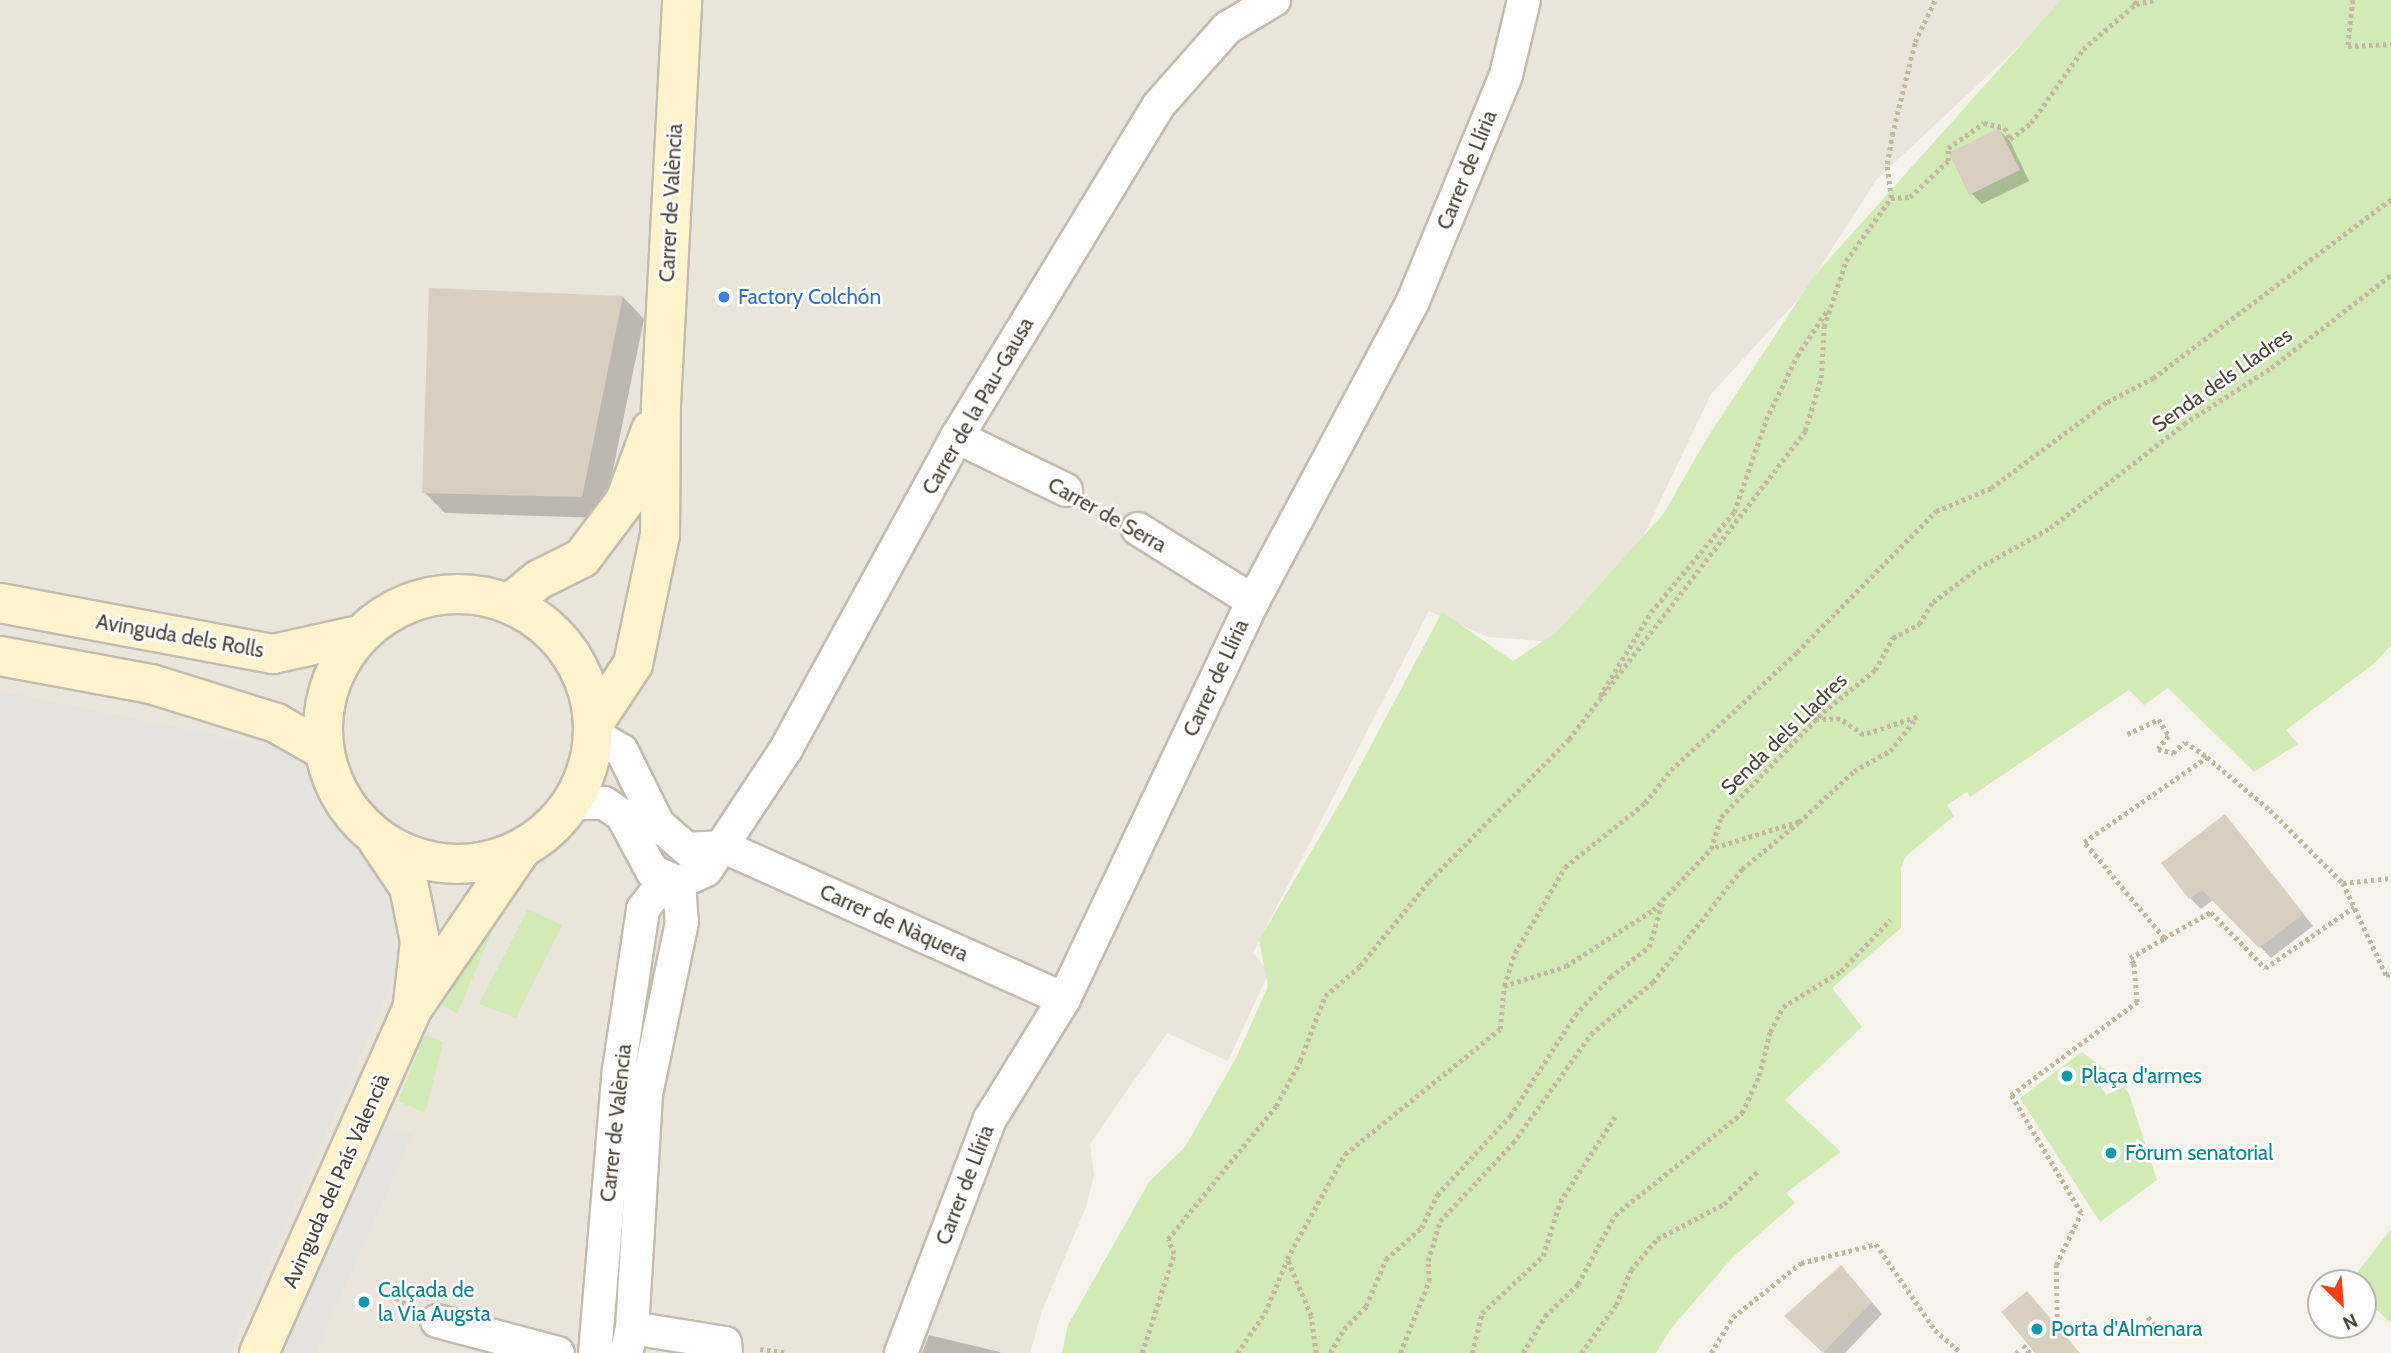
<!DOCTYPE html>
<meta charset="utf-8">
<style>
body{margin:0}
#map{position:relative;width:2391px;height:1353px;overflow:hidden;background:#f6f3ec;font-family:Cabin,sans-serif}
div>[style]{position:absolute}
[style*='--x']{left:calc(var(--x)*1px);top:calc(var(--y)*1px);width:calc(var(--w)*1px);rotate:calc(var(--a)*1deg)}
.residential>*{inset:0;background:#eae5da}
.green>*{inset:0;background:#d2eab5}
.parking>*{inset:0;background:#e5e3e0}
.shadow>*{inset:0;background:#0003}
.building>*{inset:0;background:#d8cfc1}
.path>*{height:4.5px;margin-top:-2.25px;transform-origin:0;background:repeating-linear-gradient(90deg,#c4b79f 0 3.5px,transparent 0 7px)}
.roads{filter:drop-shadow(2px 0 #c2bbae) drop-shadow(-2px 0 #c2bbae) drop-shadow(0 2px #c2bbae) drop-shadow(0 -2px #c2bbae)}
.street>*{height:32px;margin:-16px;padding:0 16px;transform-origin:16px;border-radius:16px;background:#fff}
.secondary>*{height:38px;margin:-19px;padding:0 19px;transform-origin:19px;border-radius:19px;background:#fff3cd}
.secondary>.ring{margin:-19px;padding:0;box-sizing:content-box;background:none;border:38px solid #fff3cd;border-radius:50%}
.dots>*{width:19px;height:19px;translate:-50% -50%;box-sizing:border-box;border:4px solid #fff;border-radius:50%}
span{translate:-50% -50%;white-space:nowrap;text-align:center;line-height:1.15;-webkit-text-stroke:5px #fff;paint-order:stroke}
.street-label{font-size:21px;color:#4b4439}
.shop-label{font-size:21px;color:#366cbe}
.left{translate:0 -50%;text-align:left}
.culture-label{font-size:21px;color:#0d838f}
.north{position:absolute;left:2307px;top:1269px;width:70px;height:70px;box-sizing:border-box;background:#fff;border:2px solid #b7b4b0;border-radius:50%;rotate:155deg;font-size:19px;font-weight:700;line-height:28px;text-align:center;color:#4b4439}
.north::after{content:'';display:block;margin:auto;width:24px;height:32px;background:#fc3f1d;clip-path:polygon(50% 0,100% 100%,50% 72%,0 100%)}
</style>
<div id="map">
<div class="residential">
<i style="clip-path:polygon(0 0,2061px 0,2030px 36px,1876px 180px,1804px 293px,1711px 394px,1643px 537px,1555px 642px,1488px 637px,1429px 611px,1253px 953px,1269px 972px,1228px 1061px,1167px 1033px,1090px 1144px,1094px 1175px,1086px 1207px,1042px 1311px,1030px 1353px,0 1353px)"></i>
</div>
<div class="green">
<i style="clip-path:polygon(2061px 0,2391px 0,2391px 645px,2376px 662px,2286px 730px,2298px 744px,2254px 772px,2168px 688px,2144px 705px,2129px 690px,1970px 797px,1967px 792px,1947px 805px,1954px 816px,1905px 857px,1901px 868px,1901px 928px,1832px 988px,1862px 1027px,1785px 1100px,1841px 1152px,1786px 1193px,1795px 1203px,1732px 1258px,1669px 1331px,1656px 1353px,1062px 1353px,1068px 1325px,1149px 1182px,1185px 1147px,1236px 1058px,1268px 986px,1259px 940px,1344px 796px,1442px 612px,1513px 661px,1557px 632px,1664px 513px,1707px 438px,1815px 275px)"></i>
<i style="clip-path:polygon(508px 895px,457px 1014px,440px 1003px,479px 929px)"></i>
<i style="clip-path:polygon(528px 909px,562px 925px,516px 1018px,479px 1004px)"></i>
<i style="clip-path:polygon(425px 1035px,443px 1042px,425px 1113px,398px 1101px)"></i>
<i style="clip-path:polygon(2082px 1052px,2106px 1070px,2096px 1079px,2106px 1095px,2124px 1087px,2129px 1094px,2157px 1180px,2100px 1222px,2020px 1098px)"></i>
<i style="clip-path:polygon(2391px 1229px,2391px 1323px,2363px 1297px,2363px 1283px,2349px 1283px)"></i>
</div>
<div class="parking">
<i style="clip-path:polygon(0 691px,281px 748px,308px 774px,326px 810px,397px 893px,405px 954px,229px 1353px,0 1353px)"></i>
<i style="clip-path:polygon(381px 1124px,413px 1135px,315px 1353px,281px 1353px)"></i>
</div>
<div class="shadow">
<i style="clip-path:polygon(1999px 130px,2010px 141px,2029px 181px,1982px 204px,1971px 193px)"></i>
<i style="clip-path:polygon(623px 297px,644px 319px,603px 518px,445px 513px,424px 492px)"></i>
<i style="clip-path:polygon(2225px 817px,2313px 926px,2271px 958px,2214px 899px,2201px 909px,2190px 898px)"></i>
<i style="clip-path:polygon(1841px 1267px,1882px 1314px,1845px 1353px,1825px 1353px,1786px 1316px)"></i>
<i style="clip-path:polygon(929px 1335px,1000px 1352px,1001px 1353px,922px 1353px)"></i>
</div>
<div class="building">
<i style="clip-path:polygon(1999px 128px,2020px 170px,1969px 195px,1949px 153px)"></i>
<i style="clip-path:polygon(429px 288px,623px 296px,582px 497px,422px 493px)"></i>
<i style="clip-path:polygon(2225px 814px,2304px 914px,2259px 948px,2202px 890px,2189px 899px,2161px 863px)"></i>
<i style="clip-path:polygon(1841px 1265px,1872px 1302px,1823px 1353px,1784px 1316px)"></i>
<i style="clip-path:polygon(2027px 1291px,2080px 1353px,2035px 1353px,2001px 1312px)"></i>
</div>
<div class="path">
<i style="--x:2353;--y:0;--w:46;--a:96.2"></i>
<i style="--x:2348;--y:46;--w:43;--a:-2.7"></i>
<i style="--x:2136;--y:4;--w:18;--a:-13"></i>
<i style="--x:1891;--y:198;--w:19;--a:-3"></i>
<i style="--x:1910;--y:197;--w:52;--a:-43.5"></i>
<i style="--x:1948;--y:161;--w:13;--a:-90"></i>
<i style="--x:1948;--y:148;--w:44;--a:-34.8"></i>
<i style="--x:1984;--y:123;--w:22;--a:13"></i>
<i style="--x:2005;--y:128;--w:12;--a:66"></i>
<i style="--x:2010;--y:139;--w:26;--a:-37"></i>
<i style="--x:2031;--y:123;--w:90;--a:-54.9"></i>
<i style="--x:2083;--y:49;--w:70;--a:-40.3"></i>
<i style="--x:2136;--y:4;--w:6;--a:-141"></i>
<i style="--x:1600;--y:696;--w:98;--a:-58.7"></i>
<i style="--x:1651;--y:612;--w:130;--a:-50.3"></i>
<i style="--x:1734;--y:512;--w:97;--a:-70.8"></i>
<i style="--x:1766;--y:420;--w:71;--a:-64.2"></i>
<i style="--x:1797;--y:356;--w:56;--a:-56.6"></i>
<i style="--x:2127;--y:734;--w:35;--a:-25"></i>
<i style="--x:2159;--y:719;--w:20;--a:60"></i>
<i style="--x:2169;--y:736;--w:17;--a:130"></i>
<i style="--x:2158;--y:749;--w:16;--a:15"></i>
<i style="--x:2173;--y:753;--w:16;--a:-43"></i>
<i style="--x:2185;--y:742;--w:27;--a:34"></i>
<i style="--x:1799;--y:822;--w:75;--a:-42.8"></i>
<i style="--x:1854;--y:771;--w:41;--a:-29.1"></i>
<i style="--x:1890;--y:751;--w:43;--a:-51.5"></i>
<i style="--x:1917;--y:717;--w:57;--a:161.6"></i>
<i style="--x:1863;--y:735;--w:28;--a:-145"></i>
<i style="--x:1840;--y:719;--w:25;--a:178"></i>
<i style="--x:2343;--y:883;--w:48;--a:-5.9"></i>
<i style="--x:2164;--y:938;--w:54;--a:-29"></i>
<i style="--x:2211;--y:912;--w:78;--a:46"></i>
<i style="--x:2265;--y:968;--w:108;--a:-34.4"></i>
<i style="--x:1504;--y:986;--w:35;--a:-72"></i>
<i style="--x:1515;--y:953;--w:99;--a:-59.8"></i>
<i style="--x:1565;--y:867;--w:102;--a:-38.7"></i>
<i style="--x:1645;--y:803;--w:42;--a:-51.8"></i>
<i style="--x:1671;--y:770;--w:173;--a:-43.1"></i>
<i style="--x:1797;--y:652;--w:198;--a:-45.4"></i>
<i style="--x:1936;--y:511;--w:60;--a:-22.7"></i>
<i style="--x:1991;--y:488;--w:144;--a:-36.6"></i>
<i style="--x:2107;--y:402;--w:52;--a:-27.6"></i>
<i style="--x:2153;--y:378;--w:298;--a:-36.9"></i>
<i style="--x:396;--y:1298;--w:12;--a:31"></i>
<i style="--x:2057;--y:1317;--w:52;--a:-91.1"></i>
<i style="--x:2056;--y:1265;--w:58;--a:-64.3"></i>
<i style="--x:2081;--y:1213;--w:137;--a:-120.7"></i>
<i style="--x:2011;--y:1095;--w:157;--a:-36.4"></i>
<i style="--x:2137;--y:1002;--w:38;--a:-95"></i>
<i style="--x:2134;--y:964;--w:7;--a:-124"></i>
<i style="--x:2130;--y:958;--w:39;--a:-30"></i>
<i style="--x:2164;--y:938;--w:125;--a:-129.8"></i>
<i style="--x:2084;--y:842;--w:150;--a:-34.6"></i>
<i style="--x:2207;--y:757;--w:82;--a:40.1"></i>
<i style="--x:2270;--y:810;--w:103;--a:45"></i>
<i style="--x:2343;--y:883;--w:102;--a:64.9"></i>
<i style="--x:2386;--y:975;--w:5;--a:-11"></i>
<i style="--x:2148;--y:1317;--w:13;--a:51"></i>
<i style="--x:2023;--y:1345;--w:11;--a:49"></i>
<i style="--x:760;--y:1349;--w:27;--a:8"></i>
<i style="--x:1142;--y:1353;--w:104;--a:-72.1"></i>
<i style="--x:1174;--y:1254;--w:16;--a:-112"></i>
<i style="--x:1168;--y:1239;--w:171;--a:-50.9"></i>
<i style="--x:1276;--y:1106;--w:51;--a:-61.9"></i>
<i style="--x:1300;--y:1061;--w:70;--a:-69"></i>
<i style="--x:1325;--y:996;--w:46;--a:-40.6"></i>
<i style="--x:1360;--y:966;--w:109;--a:-50.9"></i>
<i style="--x:1429;--y:881;--w:199;--a:-45.4"></i>
<i style="--x:1569;--y:739;--w:388;--a:-52.5"></i>
<i style="--x:1805;--y:431;--w:55;--a:-73.2"></i>
<i style="--x:1821;--y:378;--w:51;--a:-86.6"></i>
<i style="--x:1824;--y:327;--w:70;--a:-71.6"></i>
<i style="--x:1846;--y:261;--w:77;--a:-54.5"></i>
<i style="--x:1891;--y:198;--w:34;--a:-97"></i>
<i style="--x:1887;--y:164;--w:29;--a:-80"></i>
<i style="--x:1892;--y:135;--w:96;--a:-76.1"></i>
<i style="--x:1915;--y:42;--w:47;--a:-64.5"></i>
<i style="--x:1237;--y:1353;--w:49;--a:-55"></i>
<i style="--x:1265;--y:1313;--w:57;--a:-67.5"></i>
<i style="--x:1316;--y:1353;--w:37;--a:-98"></i>
<i style="--x:1311;--y:1316;--w:62;--a:-112.8"></i>
<i style="--x:1287;--y:1259;--w:120;--a:-61.1"></i>
<i style="--x:1345;--y:1154;--w:199;--a:-38.9"></i>
<i style="--x:1500;--y:1029;--w:43;--a:-84.7"></i>
<i style="--x:1504;--y:986;--w:65;--a:-17.9"></i>
<i style="--x:1566;--y:966;--w:103;--a:-32.8"></i>
<i style="--x:1653;--y:910;--w:84;--a:-46.4"></i>
<i style="--x:1711;--y:849;--w:34;--a:-73"></i>
<i style="--x:1721;--y:817;--w:146;--a:-45.8"></i>
<i style="--x:1823;--y:712;--w:67;--a:-38.9"></i>
<i style="--x:1875;--y:670;--w:37;--a:-61"></i>
<i style="--x:1893;--y:638;--w:30;--a:-28"></i>
<i style="--x:1919;--y:624;--w:26;--a:-58"></i>
<i style="--x:1933;--y:602;--w:56;--a:-37.1"></i>
<i style="--x:1978;--y:568;--w:82;--a:-29.1"></i>
<i style="--x:2050;--y:528;--w:170;--a:-37.8"></i>
<i style="--x:2184;--y:424;--w:103;--a:-32.8"></i>
<i style="--x:2271;--y:368;--w:152;--a:-37.8"></i>
<i style="--x:1330;--y:1353;--w:28;--a:-60"></i>
<i style="--x:1344;--y:1329;--w:32;--a:-46"></i>
<i style="--x:1366;--y:1306;--w:51;--a:-66.9"></i>
<i style="--x:1386;--y:1259;--w:47;--a:-41.5"></i>
<i style="--x:1421;--y:1228;--w:37;--a:-64"></i>
<i style="--x:1437;--y:1195;--w:108;--a:-47.3"></i>
<i style="--x:1510;--y:1116;--w:120;--a:-57.2"></i>
<i style="--x:1575;--y:1015;--w:52;--a:-47.4"></i>
<i style="--x:1610;--y:977;--w:49;--a:-37.6"></i>
<i style="--x:1649;--y:947;--w:49;--a:-73.4"></i>
<i style="--x:1400;--y:1353;--w:78;--a:-68.1"></i>
<i style="--x:1429;--y:1281;--w:20;--a:-93"></i>
<i style="--x:1428;--y:1261;--w:42;--a:-73.3"></i>
<i style="--x:1440;--y:1221;--w:107;--a:-46.9"></i>
<i style="--x:1513;--y:1143;--w:134;--a:-54.4"></i>
<i style="--x:1591;--y:1034;--w:81;--a:-40"></i>
<i style="--x:1653;--y:982;--w:144;--a:-51.8"></i>
<i style="--x:1742;--y:869;--w:74;--a:-39.5"></i>
<i style="--x:1799;--y:822;--w:92;--a:162.9"></i>
<i style="--x:1472;--y:1353;--w:41;--a:-76"></i>
<i style="--x:1482;--y:1313;--w:83;--a:-43.1"></i>
<i style="--x:1543;--y:1256;--w:57;--a:-72.5"></i>
<i style="--x:1560;--y:1202;--w:103;--a:-57.2"></i>
<i style="--x:1523;--y:1353;--w:43;--a:-59.3"></i>
<i style="--x:1545;--y:1316;--w:46;--a:-44.1"></i>
<i style="--x:1578;--y:1284;--w:78;--a:-61.8"></i>
<i style="--x:1615;--y:1215;--w:163;--a:-38.8"></i>
<i style="--x:1742;--y:1113;--w:41;--a:-65.3"></i>
<i style="--x:1759;--y:1076;--w:45;--a:-76"></i>
<i style="--x:1770;--y:1032;--w:28;--a:-63"></i>
<i style="--x:1783;--y:1007;--w:68;--a:-31.8"></i>
<i style="--x:1841;--y:971;--w:71;--a:-46.1"></i>
<i style="--x:1581;--y:1353;--w:59;--a:-53.9"></i>
<i style="--x:1616;--y:1305;--w:38;--a:-67"></i>
<i style="--x:1631;--y:1270;--w:40;--a:-50"></i>
<i style="--x:1657;--y:1239;--w:76;--a:-27.6"></i>
<i style="--x:1724;--y:1204;--w:49;--a:-44.2"></i>
<i style="--x:1711;--y:1353;--w:42;--a:-58.6"></i>
<i style="--x:1733;--y:1317;--w:87;--a:-38.5"></i>
<i style="--x:1801;--y:1263;--w:77;--a:-14.2"></i>
<i style="--x:1876;--y:1244;--w:104;--a:55.5"></i>
<i style="--x:1935;--y:1330;--w:35;--a:41"></i>
<i style="--x:2016;--y:1353;--w:3;--a:-45"></i>
</div>
<div class="roads">
<div class="street">
<i style="--x:957;--y:437;--w:121;--a:25.9"></i>
<i style="--x:1138;--y:529;--w:136;--a:32.1"></i>
<i style="--x:597;--y:736;--w:29;--a:31"></i>
<i style="--x:622;--y:751;--w:81;--a:63.7"></i>
<i style="--x:658;--y:824;--w:38;--a:41"></i>
<i style="--x:687;--y:849;--w:37;--a:-3"></i>
<i style="--x:724;--y:847;--w:372;--a:24.1"></i>
<i style="--x:573;--y:803;--w:31;--a:0"></i>
<i style="--x:604;--y:803;--w:22;--a:34"></i>
<i style="--x:622;--y:815;--w:64;--a:61.8"></i>
<i style="--x:652;--y:871;--w:30;--a:24"></i>
<i style="--x:679;--y:883;--w:30;--a:-26"></i>
<i style="--x:706;--y:870;--w:145;--a:-56.5"></i>
<i style="--x:786;--y:749;--w:356;--a:-61.3"></i>
<i style="--x:957;--y:437;--w:387;--a:-58.7"></i>
<i style="--x:1158;--y:106;--w:104;--a:-48.5"></i>
<i style="--x:1227;--y:28;--w:55;--a:-30.8"></i>
<i style="--x:437;--y:1321;--w:125;--a:14.8"></i>
<i style="--x:632;--y:1328;--w:94;--a:9.2"></i>
<i style="--x:725;--y:1343;--w:10;--a:84"></i>
<i style="--x:595;--y:1353;--w:284;--a:-85.2"></i>
<i style="--x:619;--y:1070;--w:163;--a:-81.5"></i>
<i style="--x:643;--y:909;--w:16;--a:-52"></i>
<i style="--x:653;--y:896;--w:29;--a:-27"></i>
<i style="--x:679;--y:883;--w:39;--a:86"></i>
<i style="--x:682;--y:922;--w:176;--a:101.8"></i>
<i style="--x:646;--y:1094;--w:234;--a:93.4"></i>
<i style="--x:632;--y:1328;--w:26;--a:103"></i>
<i style="--x:901;--y:1353;--w:250;--a:-69.2"></i>
<i style="--x:990;--y:1119;--w:141;--a:-58.3"></i>
<i style="--x:1064;--y:999;--w:441;--a:-64.6"></i>
<i style="--x:1253;--y:601;--w:340;--a:-61.9"></i>
<i style="--x:1413;--y:301;--w:244;--a:-67.6"></i>
<i style="--x:1506;--y:75;--w:77;--a:-76.5"></i>
</div>
<div class="secondary">
<i class="ring" style="left:323px;top:594px;width:232px;height:232px"></i>
<i style="--x:0;--y:603;--w:278;--a:10.6"></i>
<i style="--x:273;--y:654;--w:88;--a:-12.5"></i>
<i style="--x:510;--y:603;--w:38;--a:-39"></i>
<i style="--x:540;--y:579;--w:47;--a:-26.6"></i>
<i style="--x:582;--y:558;--w:71;--a:-53"></i>
<i style="--x:625;--y:501;--w:76;--a:-69.9"></i>
<i style="--x:0;--y:656;--w:154;--a:10.5"></i>
<i style="--x:151;--y:684;--w:131;--a:17.3"></i>
<i style="--x:276;--y:723;--w:53;--a:29.5"></i>
<i style="--x:594;--y:723;--w:71;--a:-56.5"></i>
<i style="--x:633;--y:664;--w:132;--a:-78.2"></i>
<i style="--x:660;--y:535;--w:130;--a:-89.6"></i>
<i style="--x:661;--y:405;--w:406;--a:-87"></i>
<i style="--x:378;--y:841;--w:55;--a:56"></i>
<i style="--x:409;--y:887;--w:55;--a:78.5"></i>
<i style="--x:420;--y:941;--w:62;--a:96.4"></i>
<i style="--x:259;--y:1353;--w:376;--a:-66"></i>
<i style="--x:412;--y:1009;--w:193;--a:-55.6"></i>
</div>
</div>
<div class="dots">
<i style="left:724px;top:297px;background:#3f7fe0"></i>
<i style="left:2067px;top:1076px;background:#0f9aa8"></i>
<i style="left:2111px;top:1153px;background:#0f9aa8"></i>
<i style="left:364px;top:1302px;background:#0f9aa8"></i>
<i style="left:2037px;top:1329px;background:#0f9aa8"></i>
</div>
<div class="street-label">
<span style="left:1467px;top:170px;rotate:-68deg">Carrer de Llíria</span>
<span style="left:671px;top:203px;rotate:-87deg">Carrer de València</span>
<span style="left:2222px;top:380px;rotate:-35deg">Senda dels Lladres</span>
<span style="left:978px;top:406px;rotate:-60deg">Carrer de la Pau-Gausa</span>
<span style="left:1107px;top:515px;rotate:29deg">Carrer de Serra</span>
<span style="left:180px;top:636px;rotate:10deg">Avinguda dels Rolls</span>
<span style="left:1216px;top:678px;rotate:-65deg">Carrer de Llíria</span>
<span style="left:1784px;top:734px;rotate:-44deg">Senda dels Lladres</span>
<span style="left:894px;top:923px;rotate:24deg">Carrer de Nàquera</span>
<span style="left:616px;top:1123px;rotate:-84deg">Carrer de València</span>
<span style="left:336px;top:1181px;rotate:-66deg">Avinguda del País Valencià</span>
<span style="left:965px;top:1185px;rotate:-69deg">Carrer de Llíria</span>
</div>
<div class="shop-label">
<span class="left" style="left:738px;top:297px">Factory Colchón</span>
</div>
<div class="culture-label">
<span class="left" style="left:2081px;top:1076px">Plaça d'armes</span>
<span class="left" style="left:2125px;top:1153px">Fòrum senatorial</span>
<span class="left" style="left:378px;top:1302px">Calçada de<br>la Via Augsta</span>
<span class="left" style="left:2051px;top:1329px">Porta d'Almenara</span>
</div>
<div class="north">N</div>
</div>
